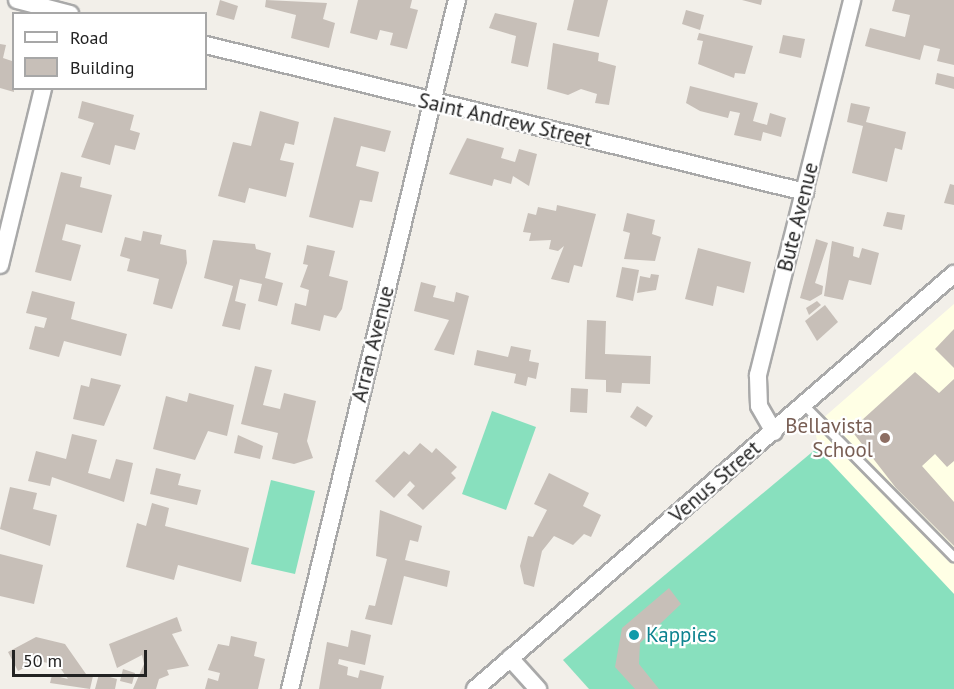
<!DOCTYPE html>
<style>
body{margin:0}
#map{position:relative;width:954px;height:689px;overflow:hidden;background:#f2efe9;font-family:"PT Sans",sans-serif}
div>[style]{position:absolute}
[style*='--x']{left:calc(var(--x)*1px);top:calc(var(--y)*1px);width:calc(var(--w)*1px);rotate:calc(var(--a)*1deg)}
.education>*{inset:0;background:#ffffe5}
.pitch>*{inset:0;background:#88e0be}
.building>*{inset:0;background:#c7bfb8}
.roads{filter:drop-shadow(2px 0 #a9a9a9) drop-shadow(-2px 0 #a9a9a9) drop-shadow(0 2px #a9a9a9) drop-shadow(0 -2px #a9a9a9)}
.lane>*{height:8px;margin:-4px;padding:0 4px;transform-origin:4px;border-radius:4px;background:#fff}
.street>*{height:16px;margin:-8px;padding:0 8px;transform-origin:8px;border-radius:8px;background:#fff}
.dots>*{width:16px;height:16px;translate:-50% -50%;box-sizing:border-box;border:3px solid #fff;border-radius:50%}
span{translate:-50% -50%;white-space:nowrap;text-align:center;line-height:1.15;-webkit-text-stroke:4.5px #fff;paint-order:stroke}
.street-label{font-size:21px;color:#222}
.education-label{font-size:21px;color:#785e54}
.right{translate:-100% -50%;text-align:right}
.culture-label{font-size:21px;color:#0d838f}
.left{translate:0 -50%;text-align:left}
.legend{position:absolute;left:12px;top:12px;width:195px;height:78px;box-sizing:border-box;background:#fff;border:2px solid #a7a7a7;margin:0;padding:8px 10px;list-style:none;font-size:18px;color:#222}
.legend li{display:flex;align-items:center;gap:12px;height:30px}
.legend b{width:30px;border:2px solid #a7a7a7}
.scale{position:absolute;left:12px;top:650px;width:135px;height:27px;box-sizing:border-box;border:3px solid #222;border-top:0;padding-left:8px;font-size:18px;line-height:21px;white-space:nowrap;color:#222;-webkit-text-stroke:4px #fff;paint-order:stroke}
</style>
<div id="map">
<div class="education">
<i style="clip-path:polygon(954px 304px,954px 594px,819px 450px,814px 426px)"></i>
</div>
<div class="pitch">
<i style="clip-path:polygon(492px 411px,536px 427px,506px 510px,462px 494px)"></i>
<i style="clip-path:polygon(817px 448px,954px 594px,954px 689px,589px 689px,563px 660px)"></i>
<i style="clip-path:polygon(271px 480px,315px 491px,295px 574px,251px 564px)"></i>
</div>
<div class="building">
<i style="clip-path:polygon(220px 0,238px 6px,234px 20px,216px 15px)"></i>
<i style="clip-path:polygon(266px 0,327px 3px,323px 19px,335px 23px,329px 48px,291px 38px,296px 15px,265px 7px)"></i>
<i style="clip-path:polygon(358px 0,412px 0,410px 8px,418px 10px,407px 49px,390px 45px,393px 33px,380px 30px,377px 40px,350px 33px)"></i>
<i style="clip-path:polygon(574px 0,608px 0,599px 37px,567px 30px)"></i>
<i style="clip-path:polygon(742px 0,762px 0,761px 5px)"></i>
<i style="clip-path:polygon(895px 0,954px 0,954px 65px,937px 61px,940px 49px,924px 45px,920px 60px,865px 46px,870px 28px,905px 37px,910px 15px,892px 11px)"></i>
<i style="clip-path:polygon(686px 10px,704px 15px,700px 30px,682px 24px)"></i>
<i style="clip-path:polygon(495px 13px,537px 23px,528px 67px,511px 63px,516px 36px,489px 28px)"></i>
<i style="clip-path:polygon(699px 33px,753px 46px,745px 74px,735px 73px,734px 78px,698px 64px,703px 41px,697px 40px)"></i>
<i style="clip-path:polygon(783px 35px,805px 39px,801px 58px,779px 53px)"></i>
<i style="clip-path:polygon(553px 43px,599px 53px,598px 61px,616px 66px,609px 105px,595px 103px,597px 94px,581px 89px,568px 95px,547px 89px)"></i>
<i style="clip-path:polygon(0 44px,6px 45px,3px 58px,12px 61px,14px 92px,0 88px)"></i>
<i style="clip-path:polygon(937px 73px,954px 77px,954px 89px,935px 84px)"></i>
<i style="clip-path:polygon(690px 86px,758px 103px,753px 121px,767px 125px,770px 113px,786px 118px,781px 137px,763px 132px,761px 141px,734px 135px,740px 113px,730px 111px,728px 118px,700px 111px,686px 103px)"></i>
<i style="clip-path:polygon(82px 101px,134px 115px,130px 130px,140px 133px,135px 150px,115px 145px,110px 165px,81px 157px,94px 123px,78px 118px)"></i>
<i style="clip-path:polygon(851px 103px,870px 107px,866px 122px,906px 132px,902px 150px,895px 148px,887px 182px,852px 173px,863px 126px,847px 122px)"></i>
<i style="clip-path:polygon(260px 111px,299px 122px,294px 145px,285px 143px,280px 160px,294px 163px,286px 197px,249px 188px,245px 203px,218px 196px,233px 142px,251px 146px)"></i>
<i style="clip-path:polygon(334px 117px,391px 131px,385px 152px,361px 146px,356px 166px,379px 172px,372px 202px,360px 200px,353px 228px,309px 217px)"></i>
<i style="clip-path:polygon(467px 138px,504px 148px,501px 158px,515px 162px,519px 149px,537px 154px,529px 186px,513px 176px,511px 184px,494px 179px,492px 186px,449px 174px)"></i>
<i style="clip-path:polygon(61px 172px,82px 177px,80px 187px,112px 195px,102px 233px,66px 224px,62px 240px,81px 245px,71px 281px,35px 272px)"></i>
<i style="clip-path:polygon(950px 184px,954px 185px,954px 205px,944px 203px)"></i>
<i style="clip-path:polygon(557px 205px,596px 214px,582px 267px,574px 265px,569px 283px,551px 279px,564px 246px,558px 251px,549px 249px,551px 240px,529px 241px,531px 233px,523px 232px,528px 213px,536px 215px,538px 207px,556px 211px)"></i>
<i style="clip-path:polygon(887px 212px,905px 215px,902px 230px,883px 226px)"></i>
<i style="clip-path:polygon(627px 213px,655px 220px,652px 234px,661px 237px,655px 261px,624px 259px,630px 233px,623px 231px)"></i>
<i style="clip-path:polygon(143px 231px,162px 235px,160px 244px,186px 250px,187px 263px,172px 309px,153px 304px,159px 279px,127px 271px,130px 259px,120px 256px,125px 237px,141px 241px)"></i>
<i style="clip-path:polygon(816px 239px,828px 243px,815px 283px,823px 286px,822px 294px,810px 301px,800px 298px)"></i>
<i style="clip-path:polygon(213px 240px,255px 244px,256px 249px,271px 253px,265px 278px,283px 283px,277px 306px,258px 301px,262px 284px,240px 279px,235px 301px,246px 304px,240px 330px,222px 326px,233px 286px,204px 278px)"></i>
<i style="clip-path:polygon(832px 241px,854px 247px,853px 256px,859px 258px,862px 248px,879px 253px,871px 285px,849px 280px,843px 300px,824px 296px)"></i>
<i style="clip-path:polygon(307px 245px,335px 251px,329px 276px,348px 281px,342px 309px,336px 318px,324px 315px,320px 331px,291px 324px,295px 303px,306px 306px,309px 290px,300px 287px,308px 265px,303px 264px)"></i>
<i style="clip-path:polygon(698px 248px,751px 262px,744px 293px,717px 286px,713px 306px,685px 299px)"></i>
<i style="clip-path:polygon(622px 267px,639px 270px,633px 301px,616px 297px)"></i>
<i style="clip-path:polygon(651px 274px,659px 275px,656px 290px,637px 293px,640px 276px,650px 278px)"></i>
<i style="clip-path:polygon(421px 282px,436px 286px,433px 297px,454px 302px,456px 292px,469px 296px,454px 355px,434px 350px,449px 320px,414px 311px)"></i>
<i style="clip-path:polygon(32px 291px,75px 302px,71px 319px,127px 334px,121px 356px,64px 341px,59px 357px,29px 349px,35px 326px,44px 328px,47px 318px,26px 313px)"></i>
<i style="clip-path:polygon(817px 301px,821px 305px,809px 315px,806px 308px)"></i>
<i style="clip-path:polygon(825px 305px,838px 322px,817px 341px,805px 321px)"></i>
<i style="clip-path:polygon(587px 320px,606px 321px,605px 354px,651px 356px,650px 384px,622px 383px,621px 393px,606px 392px,606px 380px,585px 379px)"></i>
<i style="clip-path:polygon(954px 329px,954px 368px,935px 349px)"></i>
<i style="clip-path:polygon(511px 346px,531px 350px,529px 361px,539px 363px,536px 379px,528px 377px,526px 386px,514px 383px,516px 374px,474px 365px,477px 350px,508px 357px)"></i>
<i style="clip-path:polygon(255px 366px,272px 370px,263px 405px,280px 409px,284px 393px,316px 401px,307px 441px,313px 458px,294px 464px,272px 459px,278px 433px,241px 424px)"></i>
<i style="clip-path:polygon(915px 372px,939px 393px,954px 379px,954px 461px,947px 467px,935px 454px,922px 466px,954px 502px,954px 546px,896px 488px,851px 430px)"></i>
<i style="clip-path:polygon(91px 378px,121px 385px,104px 426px,73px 419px,81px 385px,89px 387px)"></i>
<i style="clip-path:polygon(571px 388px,588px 389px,587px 413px,570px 412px)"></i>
<i style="clip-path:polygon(189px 393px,234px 405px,227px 436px,208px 431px,195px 460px,153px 449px,166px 396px,187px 402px)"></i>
<i style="clip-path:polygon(637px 406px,653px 416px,646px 427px,630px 417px)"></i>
<i style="clip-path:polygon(72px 434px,97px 440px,88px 473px,110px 479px,116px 459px,133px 463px,124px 502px,52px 477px,50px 486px,28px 481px,36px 451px,66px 459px)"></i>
<i style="clip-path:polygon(238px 435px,263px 446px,260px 459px,234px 453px)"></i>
<i style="clip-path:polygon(420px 443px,432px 453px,436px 448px,457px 467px,451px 473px,456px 478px,423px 510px,407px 495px,415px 486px,410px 481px,394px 498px,375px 481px,404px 451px,409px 455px)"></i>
<i style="clip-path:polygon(156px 468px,181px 474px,178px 485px,201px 490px,197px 505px,150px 494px)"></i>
<i style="clip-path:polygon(549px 473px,589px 493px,583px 506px,601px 515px,591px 537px,584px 534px,573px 545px,554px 536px,542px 551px,534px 587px,524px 584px,520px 566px,528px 536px,533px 537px,547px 510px,534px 504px)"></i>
<i style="clip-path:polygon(10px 487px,37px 493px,33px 509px,57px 515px,50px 546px,0 529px)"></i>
<i style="clip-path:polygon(152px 503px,169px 508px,165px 526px,249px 548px,241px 582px,178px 565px,174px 580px,126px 567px,137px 523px,146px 526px)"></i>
<i style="clip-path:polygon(380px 510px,422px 526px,418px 542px,410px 540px,405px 560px,450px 571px,447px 587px,404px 576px,392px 625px,365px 619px,369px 605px,375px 606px,387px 559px,376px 556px)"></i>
<i style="clip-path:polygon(0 554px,43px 565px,34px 604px,0 596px)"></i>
<i style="clip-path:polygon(669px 588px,681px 604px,640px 643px,639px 664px,659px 689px,635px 689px,615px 667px,622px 628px)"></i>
<i style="clip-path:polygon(177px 617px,182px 631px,172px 634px,189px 666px,167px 670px,169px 675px,159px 679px,156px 689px,133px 689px,144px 664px,142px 655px,117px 668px,109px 644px)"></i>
<i style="clip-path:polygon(351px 630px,371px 635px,365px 665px,339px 659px,338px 664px,348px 667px,347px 675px,358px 678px,360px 670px,384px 676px,381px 689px,319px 689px,327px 642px,348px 647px)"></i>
<i style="clip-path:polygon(231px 636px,257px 642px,254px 656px,265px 659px,258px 689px,205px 689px,208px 678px,218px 681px,220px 673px,208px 670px,218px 644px,229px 646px)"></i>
<i style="clip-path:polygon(36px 637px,65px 644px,86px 674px,93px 676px,90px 689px,50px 683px,52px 675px,68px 679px,58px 665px,38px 661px,18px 671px,8px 652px)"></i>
<i style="clip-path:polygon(123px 669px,135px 673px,132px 684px,120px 681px)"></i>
<i style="clip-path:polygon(99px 674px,117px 679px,115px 689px,95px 689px)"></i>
</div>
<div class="roads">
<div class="lane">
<i style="--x:804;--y:405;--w:214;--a:45.4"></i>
</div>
<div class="street">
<i style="--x:17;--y:0;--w:55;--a:14.8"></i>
<i style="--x:206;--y:45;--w:617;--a:13.79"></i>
<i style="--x:0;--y:265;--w:182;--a:-76.3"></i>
<i style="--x:774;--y:432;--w:30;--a:-120"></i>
<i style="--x:759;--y:406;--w:31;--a:-92"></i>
<i style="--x:758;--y:375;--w:387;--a:-75.9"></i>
<i style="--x:510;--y:658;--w:42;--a:47.9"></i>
<i style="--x:290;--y:689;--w:709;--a:-76.38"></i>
<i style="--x:475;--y:689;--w:634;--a:-40.91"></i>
</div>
</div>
<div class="dots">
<i style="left:885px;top:438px;background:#8d6e63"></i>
<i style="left:634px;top:635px;background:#0f9aa8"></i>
</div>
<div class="street-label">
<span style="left:505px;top:120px;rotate:13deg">Saint Andrew Street</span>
<span style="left:798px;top:217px;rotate:-76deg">Bute Avenue</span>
<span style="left:373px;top:344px;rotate:-76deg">Arran Avenue</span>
<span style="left:715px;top:482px;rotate:-41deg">Venus Street</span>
</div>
<div class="education-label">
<span class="right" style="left:873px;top:438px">Bellavista<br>School</span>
</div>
<div class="culture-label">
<span class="left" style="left:646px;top:635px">Kappies</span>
</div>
<ul class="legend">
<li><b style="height:8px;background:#fff"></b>Road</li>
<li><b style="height:16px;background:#c7bfb8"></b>Building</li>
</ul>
<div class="scale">50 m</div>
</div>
